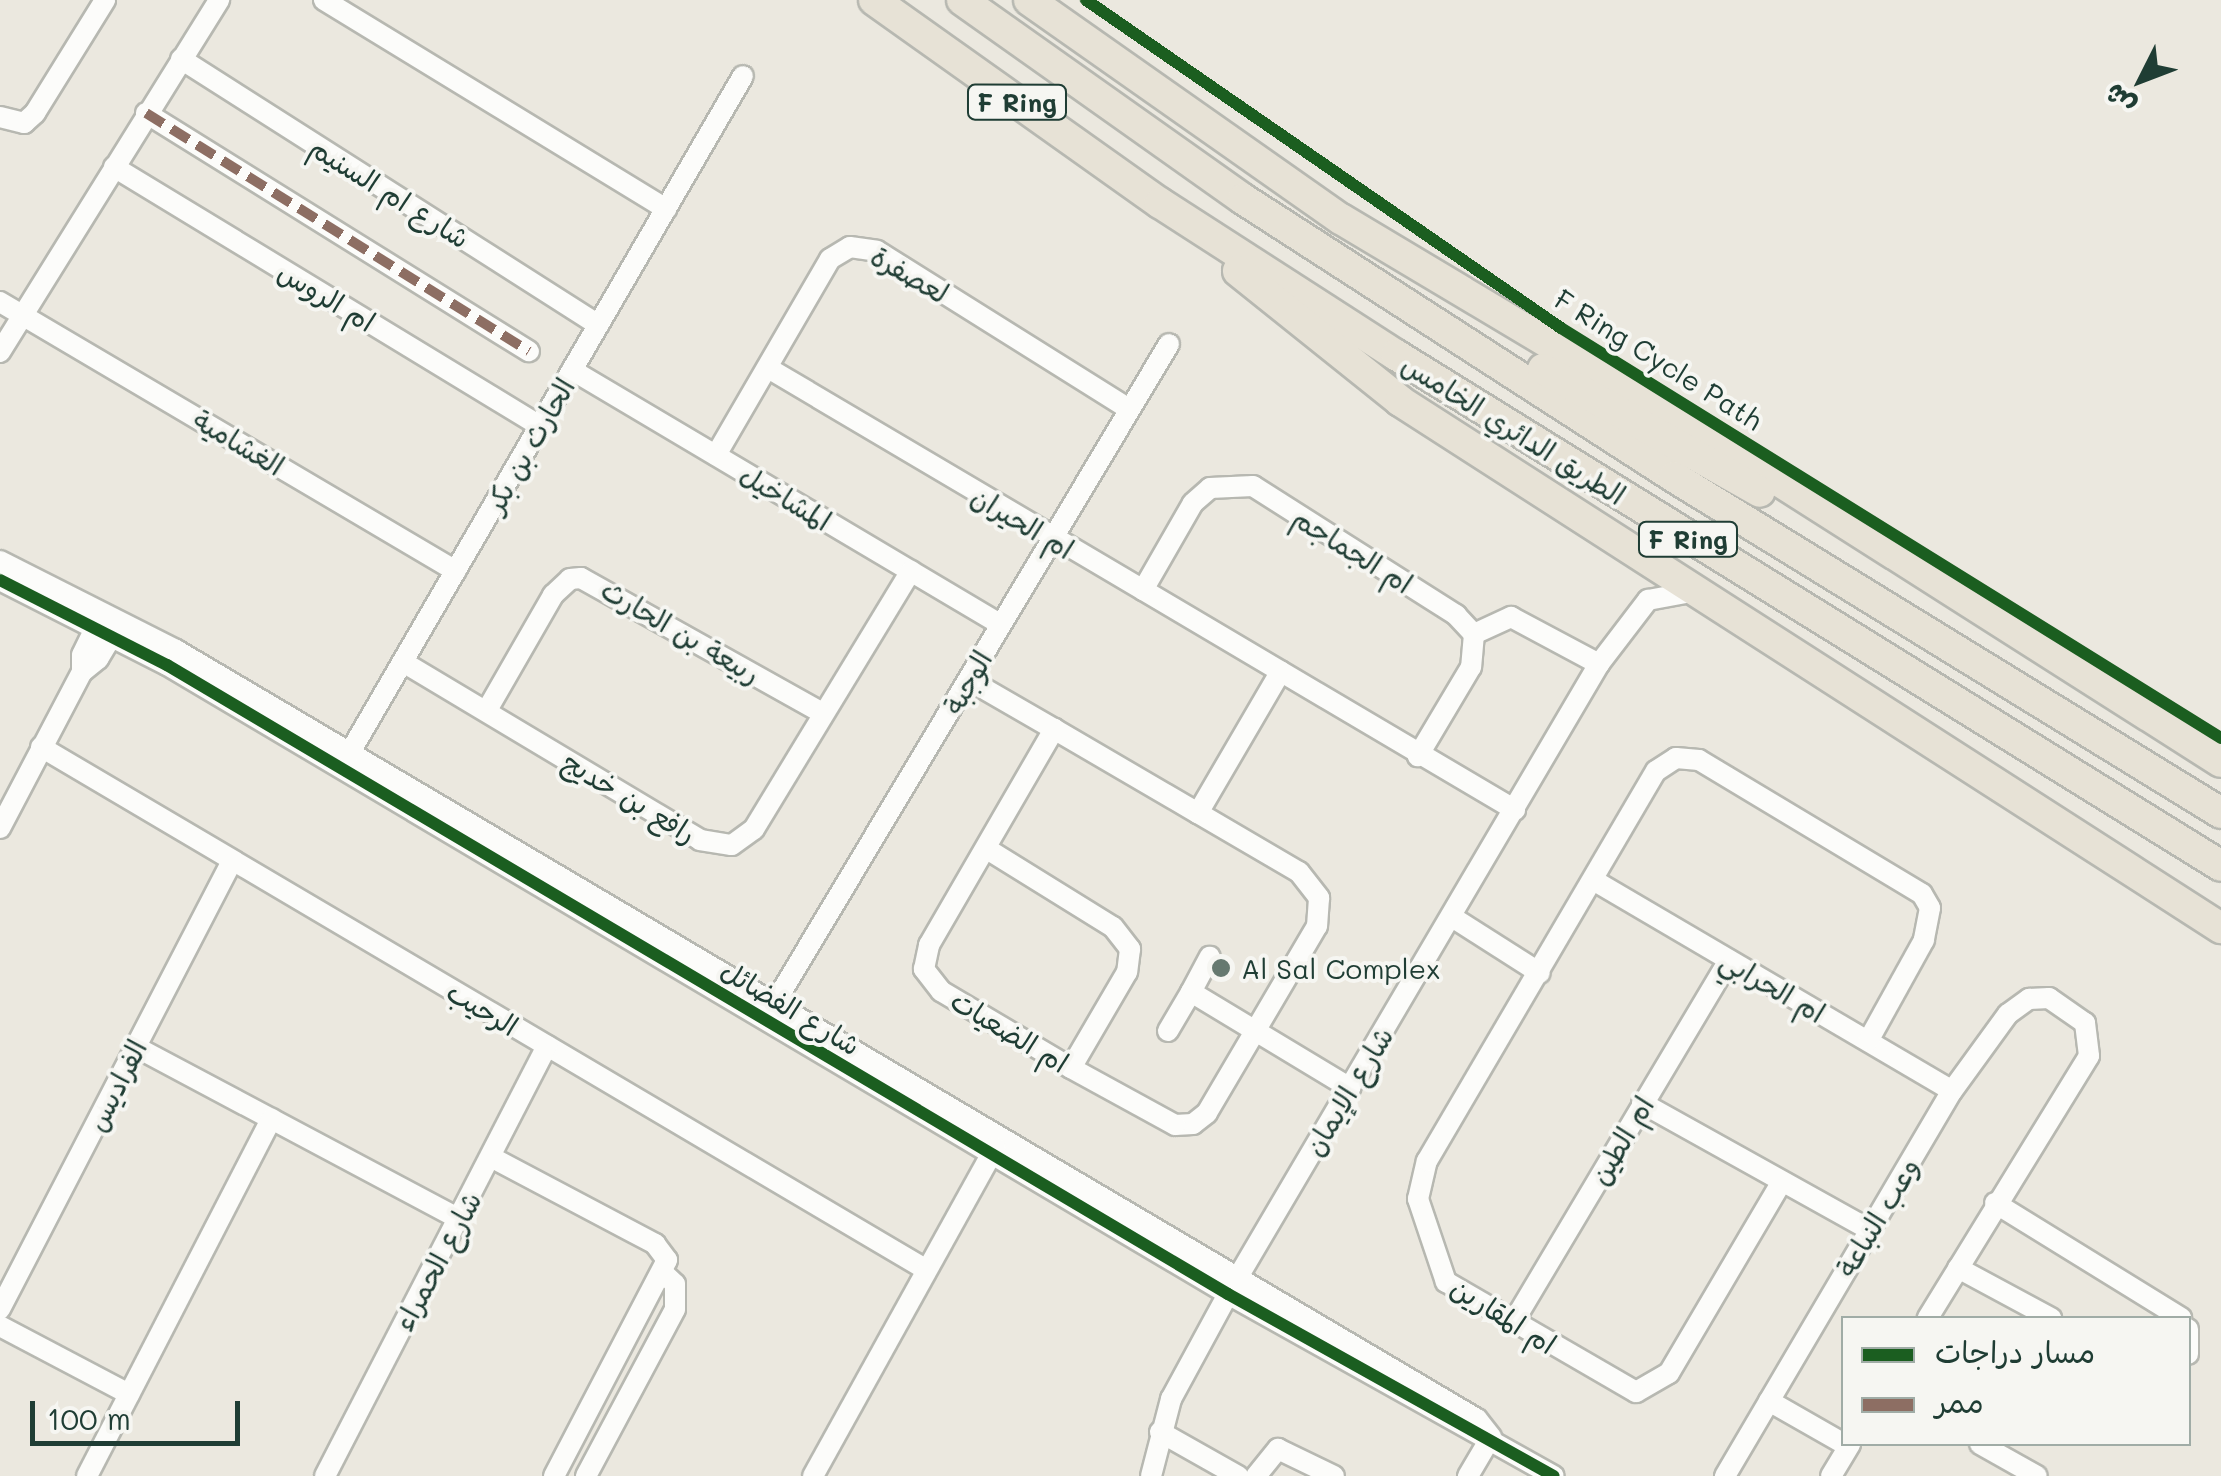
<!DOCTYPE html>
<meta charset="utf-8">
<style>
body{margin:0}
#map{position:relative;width:2221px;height:1476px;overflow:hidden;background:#ebe8df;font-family:Mali,"Playpen Sans Arabic",sans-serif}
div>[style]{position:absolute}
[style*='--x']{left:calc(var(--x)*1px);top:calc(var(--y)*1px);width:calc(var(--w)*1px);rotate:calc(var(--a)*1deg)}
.roads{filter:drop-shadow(2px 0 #b7b8b1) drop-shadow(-2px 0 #b7b8b1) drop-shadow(0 2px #b7b8b1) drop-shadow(0 -2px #b7b8b1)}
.minor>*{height:20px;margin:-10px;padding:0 10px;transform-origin:10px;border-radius:10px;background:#fcfcfa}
.highway>*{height:30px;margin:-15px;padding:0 15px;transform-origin:15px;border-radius:15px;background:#e7e2d6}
.quiet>*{height:10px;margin-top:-5px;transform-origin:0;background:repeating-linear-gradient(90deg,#8d6e63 0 20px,transparent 0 30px)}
.cycleway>*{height:12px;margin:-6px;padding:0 6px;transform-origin:6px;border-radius:6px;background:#1b5e20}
.dots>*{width:28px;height:28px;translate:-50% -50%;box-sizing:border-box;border:5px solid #f6f6f2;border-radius:50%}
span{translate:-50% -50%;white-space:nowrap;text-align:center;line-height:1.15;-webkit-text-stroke:8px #f6f6f2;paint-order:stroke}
.shield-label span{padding:2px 8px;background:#f6f6f2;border:2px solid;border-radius:8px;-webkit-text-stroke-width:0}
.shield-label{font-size:25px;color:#1f3d34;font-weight:700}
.street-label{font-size:28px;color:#1f3d34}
.poi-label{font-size:28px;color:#1f3d34}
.left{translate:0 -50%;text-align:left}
.legend{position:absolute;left:1841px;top:1316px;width:350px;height:130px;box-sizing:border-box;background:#f6f6f2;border:2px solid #a0aca6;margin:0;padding:12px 18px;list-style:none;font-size:30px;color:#1f3d34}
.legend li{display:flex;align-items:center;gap:20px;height:50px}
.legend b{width:50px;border:2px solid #a0aca6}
.north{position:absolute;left:2091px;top:30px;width:100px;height:100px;-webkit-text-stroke:8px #f6f6f2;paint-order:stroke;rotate:228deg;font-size:28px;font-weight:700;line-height:40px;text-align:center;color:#1f3d34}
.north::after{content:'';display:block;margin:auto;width:35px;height:45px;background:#1f3d34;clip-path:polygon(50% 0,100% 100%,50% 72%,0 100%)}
.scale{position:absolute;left:30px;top:1401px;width:210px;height:45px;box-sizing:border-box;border:5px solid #1f3d34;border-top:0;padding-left:12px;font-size:30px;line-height:35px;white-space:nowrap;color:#1f3d34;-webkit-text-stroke:8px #f6f6f2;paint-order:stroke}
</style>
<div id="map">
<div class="roads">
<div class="minor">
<i style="--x:324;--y:0;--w:401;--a:31.4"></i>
<i style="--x:181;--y:59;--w:495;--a:32.5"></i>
<i style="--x:146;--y:113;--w:451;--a:31.9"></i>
<i style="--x:0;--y:117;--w:25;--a:14"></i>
<i style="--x:24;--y:123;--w:15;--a:-42"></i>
<i style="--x:35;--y:113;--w:133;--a:-58.2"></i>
<i style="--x:114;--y:167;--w:499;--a:31.3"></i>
<i style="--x:0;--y:302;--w:529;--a:30.54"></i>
<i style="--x:0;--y:352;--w:415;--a:-58.1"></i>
<i style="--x:768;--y:368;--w:868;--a:30.61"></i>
<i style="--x:572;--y:370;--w:497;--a:30.7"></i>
<i style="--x:716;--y:455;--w:227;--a:-59.8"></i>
<i style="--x:830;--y:259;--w:23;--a:-31"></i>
<i style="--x:850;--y:247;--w:27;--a:8"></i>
<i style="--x:877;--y:251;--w:297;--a:32.1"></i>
<i style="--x:0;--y:561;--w:197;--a:26.8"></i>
<i style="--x:176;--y:650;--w:1511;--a:30.59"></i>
<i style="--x:1477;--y:1419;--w:23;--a:52"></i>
<i style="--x:0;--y:580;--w:187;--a:27"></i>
<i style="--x:167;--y:665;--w:1233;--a:30.66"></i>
<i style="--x:1228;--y:1294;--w:373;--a:29.2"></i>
<i style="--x:1143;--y:590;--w:100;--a:-60.1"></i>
<i style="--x:1193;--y:503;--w:23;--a:-41"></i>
<i style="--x:1210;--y:488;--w:43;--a:-2.7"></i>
<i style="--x:1253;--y:486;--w:241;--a:32.4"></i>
<i style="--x:1456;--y:615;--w:26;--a:47"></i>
<i style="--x:1474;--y:634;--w:33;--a:95"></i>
<i style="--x:1471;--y:667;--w:104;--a:120.8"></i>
<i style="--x:1474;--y:634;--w:41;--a:-24.7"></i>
<i style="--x:1511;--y:617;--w:100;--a:28.1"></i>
<i style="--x:403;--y:662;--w:346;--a:30.9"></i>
<i style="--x:700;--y:840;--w:32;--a:9"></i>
<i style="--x:732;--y:845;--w:27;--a:-36"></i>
<i style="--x:754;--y:829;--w:302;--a:-58.7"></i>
<i style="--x:82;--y:672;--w:17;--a:-90"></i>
<i style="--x:82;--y:655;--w:46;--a:-64"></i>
<i style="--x:969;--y:680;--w:98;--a:30"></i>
<i style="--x:1054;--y:729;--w:167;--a:30.3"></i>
<i style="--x:1198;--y:813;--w:117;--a:30.3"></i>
<i style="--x:1299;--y:872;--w:33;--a:52"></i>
<i style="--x:1319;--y:898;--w:28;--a:94"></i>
<i style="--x:1317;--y:926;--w:217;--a:120.5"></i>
<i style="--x:1207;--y:1113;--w:18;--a:142"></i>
<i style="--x:1193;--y:1124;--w:18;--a:177"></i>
<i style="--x:1175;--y:1125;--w:119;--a:-151.3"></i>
<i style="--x:1071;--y:1068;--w:151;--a:-149.4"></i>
<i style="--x:941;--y:991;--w:28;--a:-128"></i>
<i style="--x:924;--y:969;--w:25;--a:-78"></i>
<i style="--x:929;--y:945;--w:250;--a:-59.9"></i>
<i style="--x:487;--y:710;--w:133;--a:-60.1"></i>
<i style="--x:553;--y:595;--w:23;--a:-43"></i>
<i style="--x:570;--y:579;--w:11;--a:-5"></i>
<i style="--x:581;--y:578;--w:275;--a:29.2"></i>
<i style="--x:41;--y:747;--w:1027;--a:30.56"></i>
<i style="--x:336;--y:756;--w:13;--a:-9"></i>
<i style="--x:349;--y:754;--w:784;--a:-59.84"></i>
<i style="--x:1198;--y:813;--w:164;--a:-59.7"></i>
<i style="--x:0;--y:828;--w:176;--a:-62.3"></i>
<i style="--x:82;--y:672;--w:21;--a:-39"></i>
<i style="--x:98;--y:659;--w:41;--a:-59"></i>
<i style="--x:987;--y:849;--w:148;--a:31.8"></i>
<i style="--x:1113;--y:927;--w:28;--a:52"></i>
<i style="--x:1130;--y:949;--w:23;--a:97"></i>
<i style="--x:1127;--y:972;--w:111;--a:120.3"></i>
<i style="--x:1593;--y:880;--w:416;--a:30.4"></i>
<i style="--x:1452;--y:917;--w:104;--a:32.5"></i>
<i style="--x:1191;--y:992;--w:40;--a:-62"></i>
<i style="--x:767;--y:1016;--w:783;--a:-59.11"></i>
<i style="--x:1168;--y:1031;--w:45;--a:-59.5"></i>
<i style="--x:1191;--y:992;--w:186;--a:31.1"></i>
<i style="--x:136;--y:1047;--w:366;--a:28"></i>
<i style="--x:1642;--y:1103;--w:261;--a:29.1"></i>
<i style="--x:491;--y:1157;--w:186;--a:27.9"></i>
<i style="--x:655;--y:1244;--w:20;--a:53"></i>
<i style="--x:667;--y:1260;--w:244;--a:117.6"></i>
<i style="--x:1781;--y:1183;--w:221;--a:120.5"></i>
<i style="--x:1669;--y:1373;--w:38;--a:150"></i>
<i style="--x:1636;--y:1392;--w:220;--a:-149.9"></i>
<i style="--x:1446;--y:1282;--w:88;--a:-108.6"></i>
<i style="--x:1418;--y:1199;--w:39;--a:-77"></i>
<i style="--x:1427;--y:1161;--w:452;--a:-59.6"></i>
<i style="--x:1656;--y:771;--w:24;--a:-33"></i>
<i style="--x:1676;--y:758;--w:23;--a:5"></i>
<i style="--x:1699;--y:760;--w:260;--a:31"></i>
<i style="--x:1922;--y:894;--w:16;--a:60"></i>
<i style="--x:1930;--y:908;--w:33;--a:101"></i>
<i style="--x:1924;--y:940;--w:115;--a:119"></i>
<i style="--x:1995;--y:1203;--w:219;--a:31.7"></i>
<i style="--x:1958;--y:1268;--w:106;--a:28.3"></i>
<i style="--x:0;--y:1309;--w:505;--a:-62.62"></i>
<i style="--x:1514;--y:1321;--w:420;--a:-59.2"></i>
<i style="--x:0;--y:1326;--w:146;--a:27.8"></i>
<i style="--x:2188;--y:1329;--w:25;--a:90"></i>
<i style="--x:1769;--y:1401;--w:91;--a:29.7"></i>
<i style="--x:1160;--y:1432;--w:90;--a:29.4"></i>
<i style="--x:1980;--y:1444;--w:65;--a:29.3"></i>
<i style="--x:87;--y:1476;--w:402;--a:-62.7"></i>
<i style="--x:325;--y:1476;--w:484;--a:-62.7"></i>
<i style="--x:586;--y:1476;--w:189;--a:-61.9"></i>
<i style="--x:675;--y:1309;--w:25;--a:-90"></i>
<i style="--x:675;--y:1284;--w:16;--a:-137"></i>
<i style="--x:813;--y:1476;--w:376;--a:-61"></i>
<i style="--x:1151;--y:1476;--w:80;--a:-75.4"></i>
<i style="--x:1171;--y:1399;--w:119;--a:-61.5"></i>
<i style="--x:1228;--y:1294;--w:731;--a:-59.51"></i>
<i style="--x:1599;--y:664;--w:81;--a:-52.6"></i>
<i style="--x:1648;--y:600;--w:44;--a:-10.5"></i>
<i style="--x:1256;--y:1476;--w:35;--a:-51"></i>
<i style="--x:1278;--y:1449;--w:62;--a:25.7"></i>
<i style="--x:1468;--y:1476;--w:45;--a:-59.5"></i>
<i style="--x:1725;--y:1476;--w:447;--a:-59.5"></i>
<i style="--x:1952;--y:1091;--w:95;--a:-54"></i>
<i style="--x:2008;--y:1014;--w:26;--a:-36"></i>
<i style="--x:2029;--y:999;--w:20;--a:-3"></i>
<i style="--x:2049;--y:998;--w:44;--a:34.8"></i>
<i style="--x:2085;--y:1023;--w:33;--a:83"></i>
<i style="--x:2089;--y:1056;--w:308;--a:121.6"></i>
<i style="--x:1831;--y:1476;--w:37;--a:-59"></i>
</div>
<div class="highway">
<i style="--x:874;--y:0;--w:351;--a:35.4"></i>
<i style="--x:1160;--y:203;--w:281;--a:32.8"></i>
<i style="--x:1396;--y:355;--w:970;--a:31.77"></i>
<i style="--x:962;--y:0;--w:344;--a:35.3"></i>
<i style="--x:1243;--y:199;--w:513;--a:32.82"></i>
<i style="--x:1674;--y:477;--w:642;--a:31.56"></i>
<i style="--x:1029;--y:0;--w:381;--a:35.1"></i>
<i style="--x:1341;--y:219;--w:507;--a:30.87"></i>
<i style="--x:1776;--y:479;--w:527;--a:32.45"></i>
<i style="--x:1238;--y:271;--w:208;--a:38.7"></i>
<i style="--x:1400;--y:401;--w:976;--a:32.7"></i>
<i style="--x:1543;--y:369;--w:249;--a:29.5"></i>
</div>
</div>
<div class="quiet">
<i style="--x:146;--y:113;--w:451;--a:31.9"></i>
</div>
<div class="cycleway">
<i style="--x:1086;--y:0;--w:577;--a:34.63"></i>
<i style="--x:1561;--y:328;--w:777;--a:31.85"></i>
<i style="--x:0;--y:580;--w:187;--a:27"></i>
<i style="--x:167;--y:665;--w:1233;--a:30.66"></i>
<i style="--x:1228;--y:1294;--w:373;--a:29.2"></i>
</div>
<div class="dots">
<i style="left:1221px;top:968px;background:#667970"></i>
</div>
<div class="shield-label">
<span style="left:1017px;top:102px">F Ring</span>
<span style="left:1688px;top:539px">F Ring</span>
</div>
<div class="street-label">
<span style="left:390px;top:192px;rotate:32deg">شارع ام السنيم</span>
<span style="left:910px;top:274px;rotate:30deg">لعصفرة</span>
<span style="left:327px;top:296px;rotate:31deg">ام الروس</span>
<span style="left:1659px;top:359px;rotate:32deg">F Ring Cycle Path</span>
<span style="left:1514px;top:429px;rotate:32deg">الطريق الدائري الخامس</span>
<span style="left:239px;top:442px;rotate:31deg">الغشامية</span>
<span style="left:529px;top:445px;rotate:-60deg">الحارث بن بكر</span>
<span style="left:786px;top:497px;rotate:31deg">المشاخيل</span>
<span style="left:1023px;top:522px;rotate:31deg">ام الحيران</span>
<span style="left:1353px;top:550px;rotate:32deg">ام الجماجم</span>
<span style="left:681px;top:631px;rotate:30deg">ربيعة بن الحارث</span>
<span style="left:967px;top:682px;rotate:-60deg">الوجبة</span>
<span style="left:630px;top:797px;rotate:31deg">رافع بن خديج</span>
<span style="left:1773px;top:986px;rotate:30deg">ام الحرابي</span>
<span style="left:791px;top:1007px;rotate:31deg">شارع الفضائل</span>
<span style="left:483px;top:1008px;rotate:31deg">الرحيب</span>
<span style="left:1010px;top:1031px;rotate:31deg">ام الضعيات</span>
<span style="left:116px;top:1085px;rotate:-63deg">الفراديس</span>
<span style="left:1348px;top:1091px;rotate:-59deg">شارع الإيمان</span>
<span style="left:1621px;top:1140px;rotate:-59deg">ام الطين</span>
<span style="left:1877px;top:1217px;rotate:-59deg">وعب النباعة</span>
<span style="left:437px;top:1261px;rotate:-62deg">شارع الحمراء</span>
<span style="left:1504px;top:1315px;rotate:32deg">ام المقارين</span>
</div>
<div class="poi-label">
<span class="left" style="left:1241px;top:968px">Al Sal Complex</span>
</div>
<ul class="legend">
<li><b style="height:12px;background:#1b5e20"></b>مسار دراجات</li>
<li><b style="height:12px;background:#8d6e63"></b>ممر</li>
</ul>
<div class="north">ش</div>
<div class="scale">100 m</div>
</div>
